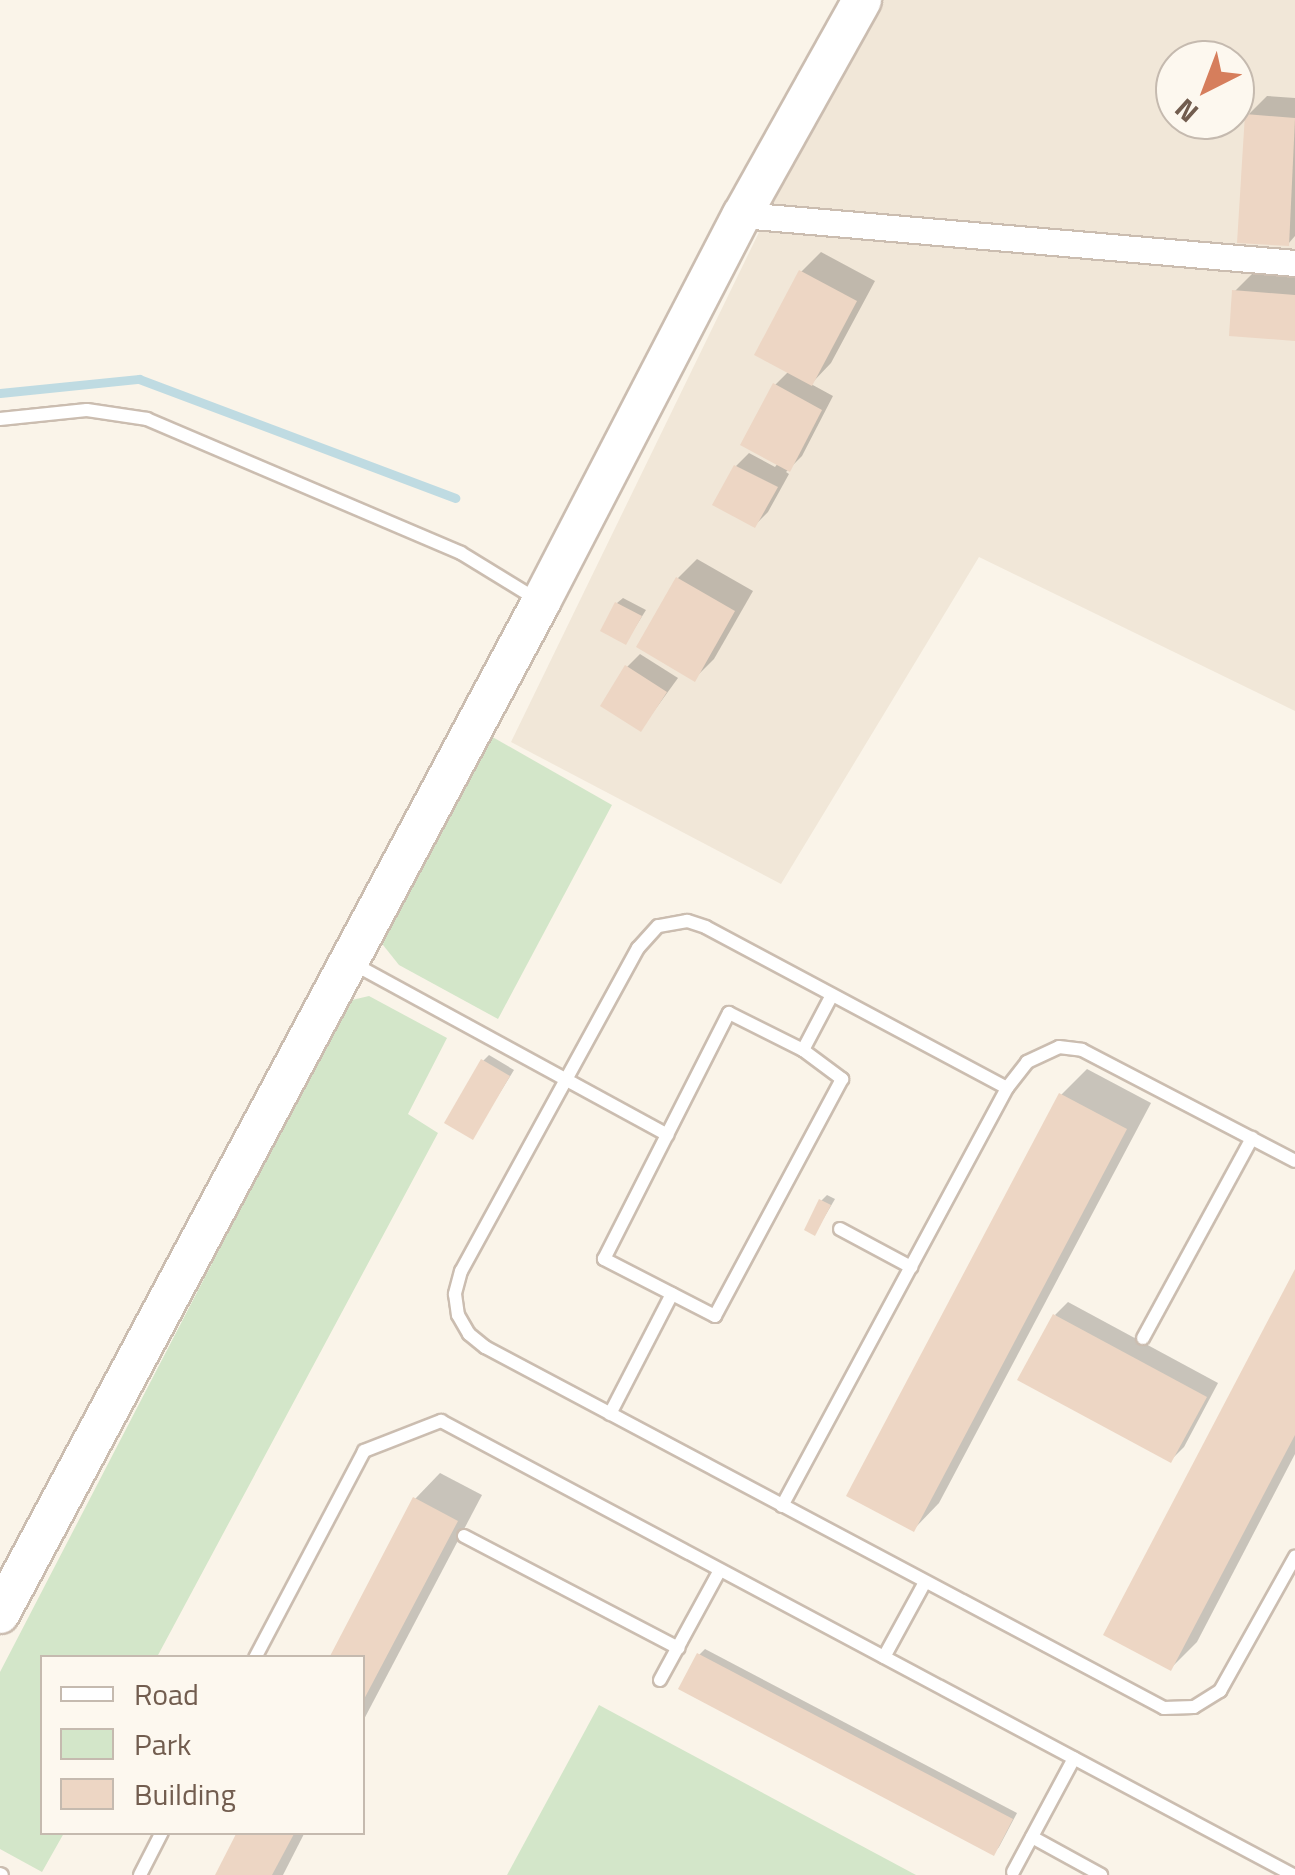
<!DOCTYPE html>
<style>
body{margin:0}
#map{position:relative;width:1295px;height:1875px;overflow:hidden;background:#faf4e9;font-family:"Titillium Web",sans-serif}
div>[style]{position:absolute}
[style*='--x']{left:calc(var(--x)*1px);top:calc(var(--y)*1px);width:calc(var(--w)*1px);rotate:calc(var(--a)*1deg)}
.residential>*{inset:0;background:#f1e7d8}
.green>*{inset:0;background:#d3e6c9}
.shadow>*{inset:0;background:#0003}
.stream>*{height:9px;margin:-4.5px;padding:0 4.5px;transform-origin:4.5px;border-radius:4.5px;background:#bfdbe2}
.building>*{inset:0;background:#edd6c4}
.roads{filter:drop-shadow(2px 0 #cbbdb0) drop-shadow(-2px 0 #cbbdb0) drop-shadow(0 2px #cbbdb0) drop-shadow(0 -2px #cbbdb0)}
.service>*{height:12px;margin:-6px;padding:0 6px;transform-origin:6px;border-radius:6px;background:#fff}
.minor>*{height:25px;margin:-12.5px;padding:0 12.5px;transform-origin:12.5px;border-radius:12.5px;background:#fff}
.secondary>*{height:38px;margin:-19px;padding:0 19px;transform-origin:19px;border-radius:19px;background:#fff}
span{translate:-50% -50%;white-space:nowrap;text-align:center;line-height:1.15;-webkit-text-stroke:8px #fdf8ef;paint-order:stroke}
.legend{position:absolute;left:40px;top:1655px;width:325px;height:180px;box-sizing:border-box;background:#fdf8ef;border:2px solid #c5baaf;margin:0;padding:12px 18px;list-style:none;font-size:30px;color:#725d4f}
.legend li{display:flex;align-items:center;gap:20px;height:50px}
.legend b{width:50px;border:2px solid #c5baaf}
.north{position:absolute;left:1155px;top:40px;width:100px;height:100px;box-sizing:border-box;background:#fdf8ef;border:2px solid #c5baaf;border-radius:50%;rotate:222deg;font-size:28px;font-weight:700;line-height:40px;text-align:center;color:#725d4f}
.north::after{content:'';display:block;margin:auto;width:35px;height:45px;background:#d67e5c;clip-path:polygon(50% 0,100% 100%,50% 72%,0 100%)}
</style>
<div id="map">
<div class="residential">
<i style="clip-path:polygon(evenodd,872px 0,1295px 0,1295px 711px,979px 557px,781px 884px,511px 742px,872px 0,1175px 60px,1235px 60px,1235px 120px,1175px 120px,1175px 60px)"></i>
</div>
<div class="green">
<i style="clip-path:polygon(489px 735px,612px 805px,498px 1019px,399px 965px,383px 945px,384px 934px)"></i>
<i style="clip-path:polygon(369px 996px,447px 1038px,408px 1114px,438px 1133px,157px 1657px,42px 1658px,42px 1832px,64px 1833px,42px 1872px,0 1849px,0 1672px,345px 1007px,352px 1000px)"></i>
<i style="clip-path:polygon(599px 1705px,916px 1875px,507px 1875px)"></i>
</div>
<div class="shadow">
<i style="clip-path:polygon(1267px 96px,1295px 98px,1295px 236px,1288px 244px,1248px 115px)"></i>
<i style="clip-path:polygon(821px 252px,875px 281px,831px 363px,811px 384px,833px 396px,802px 456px,786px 472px,789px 474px,768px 512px,755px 525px,736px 466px,749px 453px,775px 467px,778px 463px,775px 385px,789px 371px,801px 272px)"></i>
<i style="clip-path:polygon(1254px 272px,1295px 275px,1295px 338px,1234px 292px)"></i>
<i style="clip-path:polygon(697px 559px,753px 591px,714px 659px,694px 679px,678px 578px)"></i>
<i style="clip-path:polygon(623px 598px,646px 610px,626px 642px,617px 603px)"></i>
<i style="clip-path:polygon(640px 654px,678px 678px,641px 729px,627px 667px)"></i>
<i style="clip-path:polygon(489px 1055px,514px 1070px,473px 1136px,483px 1061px)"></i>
<i style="clip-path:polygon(1087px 1069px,1151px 1103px,939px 1503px,914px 1529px,1061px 1095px)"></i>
<i style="clip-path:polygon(827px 1195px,835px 1199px,815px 1233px,821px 1201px)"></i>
<i style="clip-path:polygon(1295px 1274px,1295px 1454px,1197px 1642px,1171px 1668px)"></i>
<i style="clip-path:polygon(1068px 1302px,1218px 1383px,1184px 1447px,1171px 1460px,1055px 1315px)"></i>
<i style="clip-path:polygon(440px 1473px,482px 1495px,362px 1723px,362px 1658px,415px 1499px)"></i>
<i style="clip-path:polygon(705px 1649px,1017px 1813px,999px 1847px,994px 1853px,699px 1655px)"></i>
<i style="clip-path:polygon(240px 1832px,305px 1832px,283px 1875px,218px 1875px)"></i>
</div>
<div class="stream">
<i style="--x:0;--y:393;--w:140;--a:-5.8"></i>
<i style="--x:139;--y:379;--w:338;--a:20.6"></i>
</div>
<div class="building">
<i style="clip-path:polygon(1245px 114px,1295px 118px,1289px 246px,1237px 243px)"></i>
<i style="clip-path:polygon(799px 270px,857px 301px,812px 386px,754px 355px)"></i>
<i style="clip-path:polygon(1232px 290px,1295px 295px,1295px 341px,1229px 336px)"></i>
<i style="clip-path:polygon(773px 383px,822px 410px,790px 472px,740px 445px)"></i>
<i style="clip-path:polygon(734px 465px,778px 487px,755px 528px,712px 505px)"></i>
<i style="clip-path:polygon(676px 577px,735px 611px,695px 682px,636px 647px)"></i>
<i style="clip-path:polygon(615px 602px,642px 616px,626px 645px,600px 631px)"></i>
<i style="clip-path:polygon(625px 665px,667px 692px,641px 732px,600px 706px)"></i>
<i style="clip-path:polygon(481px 1059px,510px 1076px,473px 1140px,444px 1123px)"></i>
<i style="clip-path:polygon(1059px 1093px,1127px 1129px,914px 1532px,846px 1496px)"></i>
<i style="clip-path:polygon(819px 1199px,831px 1205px,815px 1236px,804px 1230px)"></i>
<i style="clip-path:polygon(1295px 1269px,1295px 1435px,1171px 1671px,1103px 1635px)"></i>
<i style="clip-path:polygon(1053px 1314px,1207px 1397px,1171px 1463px,1017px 1380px)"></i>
<i style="clip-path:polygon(413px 1497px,458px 1521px,362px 1703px,362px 1658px,329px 1658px)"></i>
<i style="clip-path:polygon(697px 1653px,1013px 1819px,994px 1856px,678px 1689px)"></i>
<i style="clip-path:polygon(237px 1832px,295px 1832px,272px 1875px,215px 1875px)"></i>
</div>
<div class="roads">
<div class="service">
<i style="--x:0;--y:419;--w:87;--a:-5.9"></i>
<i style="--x:87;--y:410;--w:61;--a:8.5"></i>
<i style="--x:147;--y:419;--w:341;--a:23.1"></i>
<i style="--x:461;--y:553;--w:88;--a:31.5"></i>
<i style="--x:354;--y:964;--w:357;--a:28.6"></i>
<i style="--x:803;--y:1050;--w:49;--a:36.6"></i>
<i style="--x:842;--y:1079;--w:269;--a:118.2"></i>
<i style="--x:715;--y:1316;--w:125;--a:-152.8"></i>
<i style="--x:604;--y:1259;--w:276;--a:-63.1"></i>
<i style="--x:729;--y:1013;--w:83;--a:26.6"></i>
<i style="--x:803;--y:1050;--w:62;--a:-62.2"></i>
<i style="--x:1007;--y:1088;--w:341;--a:-151.9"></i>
<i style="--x:706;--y:927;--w:20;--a:-162"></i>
<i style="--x:687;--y:921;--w:29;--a:170"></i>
<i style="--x:658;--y:926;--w:30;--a:132"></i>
<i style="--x:638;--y:948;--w:368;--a:118.7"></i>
<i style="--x:461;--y:1271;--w:24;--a:105"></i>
<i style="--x:455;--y:1294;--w:21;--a:82"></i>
<i style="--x:458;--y:1315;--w:22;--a:60"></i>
<i style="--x:469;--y:1334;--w:21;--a:39"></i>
<i style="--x:485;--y:1347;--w:769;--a:28"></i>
<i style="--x:1164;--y:1708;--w:30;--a:-2"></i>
<i style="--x:1194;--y:1707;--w:31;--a:-32"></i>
<i style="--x:1220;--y:1691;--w:154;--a:-60.8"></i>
<i style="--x:840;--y:1229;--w:81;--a:28.2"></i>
<i style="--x:1143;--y:1338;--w:228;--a:-61.4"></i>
<i style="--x:610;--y:1414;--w:135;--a:-62.7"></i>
<i style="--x:782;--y:1506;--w:475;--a:-61.7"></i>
<i style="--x:1007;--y:1088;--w:33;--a:-52"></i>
<i style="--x:1027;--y:1062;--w:35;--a:-25"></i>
<i style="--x:1059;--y:1047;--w:23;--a:7"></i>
<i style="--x:1082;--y:1050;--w:240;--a:27.5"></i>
<i style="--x:464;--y:1536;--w:242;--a:27.6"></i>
<i style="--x:884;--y:1657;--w:85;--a:-61.3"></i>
<i style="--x:255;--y:1658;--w:234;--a:-62.2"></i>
<i style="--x:364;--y:1451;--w:83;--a:-21.3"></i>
<i style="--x:441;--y:1421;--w:965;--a:28.05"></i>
<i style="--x:660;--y:1680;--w:125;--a:-61.4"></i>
<i style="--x:1032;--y:1837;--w:79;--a:28.8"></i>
<i style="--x:1013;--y:1872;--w:129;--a:-61.8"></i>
<i style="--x:0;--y:1874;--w:2;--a:27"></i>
<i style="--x:140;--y:1875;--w:48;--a:-62.9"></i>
</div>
<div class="minor">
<i style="--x:742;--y:215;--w:555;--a:4.96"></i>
</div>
<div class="secondary">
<i style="--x:0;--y:1614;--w:1148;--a:-61.87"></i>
<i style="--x:541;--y:602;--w:436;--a:-62.6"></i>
<i style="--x:742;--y:215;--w:246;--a:-60.8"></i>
</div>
</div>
<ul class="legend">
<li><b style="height:12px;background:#fff"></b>Road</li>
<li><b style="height:28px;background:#d3e6c9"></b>Park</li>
<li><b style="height:28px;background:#edd6c4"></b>Building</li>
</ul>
<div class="north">N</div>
</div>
